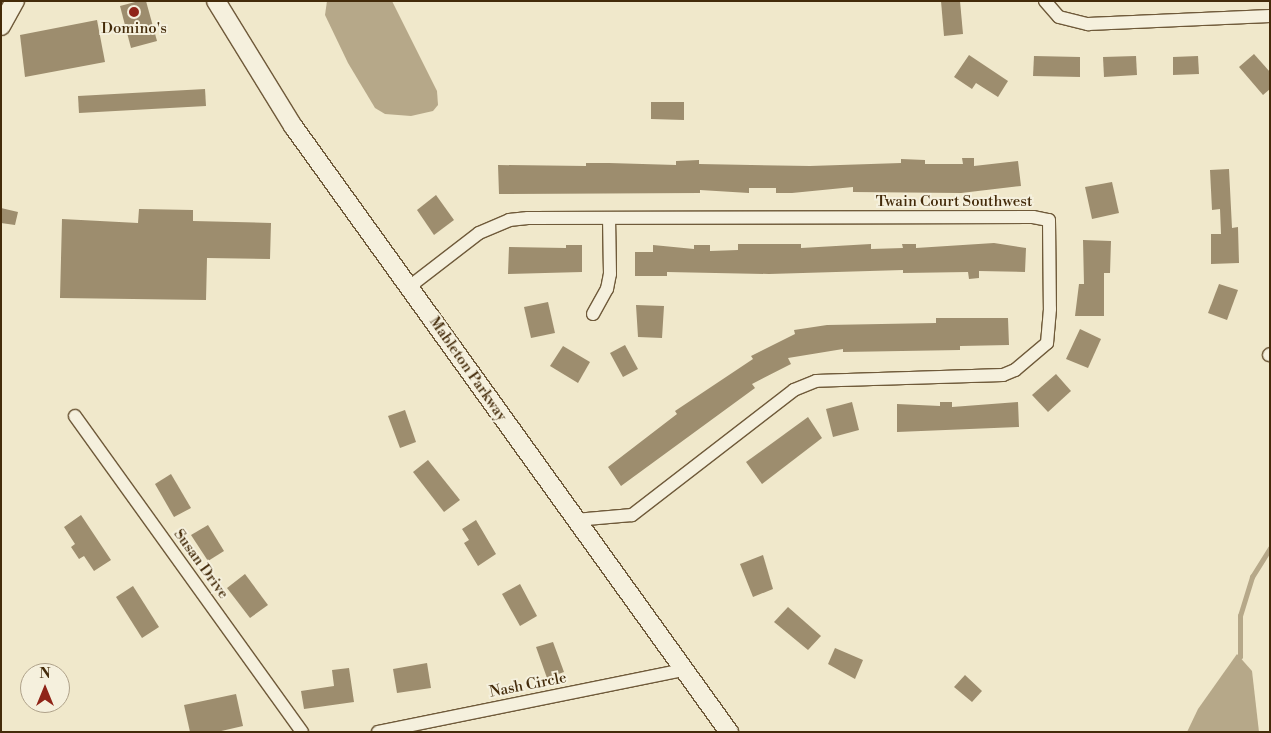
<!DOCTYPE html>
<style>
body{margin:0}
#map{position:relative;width:1271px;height:733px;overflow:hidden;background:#f0e8cb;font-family:"Libre Bodoni",serif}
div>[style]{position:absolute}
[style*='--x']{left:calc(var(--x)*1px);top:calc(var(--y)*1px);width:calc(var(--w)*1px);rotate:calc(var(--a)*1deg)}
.water>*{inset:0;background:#b6a889}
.stream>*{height:4.5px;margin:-2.25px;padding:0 2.25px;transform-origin:2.25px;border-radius:2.25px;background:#b6a889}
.building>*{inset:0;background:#9d8d6e}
.roads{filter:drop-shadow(1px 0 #6f5a3a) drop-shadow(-1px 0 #6f5a3a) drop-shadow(0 1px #6f5a3a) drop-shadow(0 -1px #6f5a3a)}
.street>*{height:12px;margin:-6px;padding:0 6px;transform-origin:6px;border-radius:6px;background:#f5f0dd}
.secondary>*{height:18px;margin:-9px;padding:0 9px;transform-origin:9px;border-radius:9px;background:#f5f0dd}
.dots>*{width:14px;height:14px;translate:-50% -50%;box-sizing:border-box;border:2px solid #f5f0dd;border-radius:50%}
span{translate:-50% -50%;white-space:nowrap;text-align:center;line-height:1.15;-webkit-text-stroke:4px #f5f0dd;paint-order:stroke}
.poi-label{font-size:15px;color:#442b0a}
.street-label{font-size:15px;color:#442b0a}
.frame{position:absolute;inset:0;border:2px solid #442b0a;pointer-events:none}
.north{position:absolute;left:20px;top:663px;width:50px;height:50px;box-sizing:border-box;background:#f5f0dd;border:1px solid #aea189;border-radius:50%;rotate:0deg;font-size:14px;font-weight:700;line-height:20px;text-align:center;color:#442b0a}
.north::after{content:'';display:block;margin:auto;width:18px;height:22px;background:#8f2418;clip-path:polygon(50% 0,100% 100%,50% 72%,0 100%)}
</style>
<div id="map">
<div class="water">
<i style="clip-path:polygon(327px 1px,392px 1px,437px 91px,438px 105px,433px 111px,411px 116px,385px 114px,375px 108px,348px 63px,325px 15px)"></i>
<i style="clip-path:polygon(1237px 654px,1252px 671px,1259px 732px,1187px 732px,1198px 709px)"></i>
</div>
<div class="stream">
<i style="--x:1240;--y:657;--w:41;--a:-90"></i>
<i style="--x:1240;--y:616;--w:41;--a:-72.9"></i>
<i style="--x:1252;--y:577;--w:34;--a:-58"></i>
</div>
<div class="building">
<i style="clip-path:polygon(139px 1px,146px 1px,157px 41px,131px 48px,120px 6px)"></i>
<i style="clip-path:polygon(941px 1px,960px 1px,963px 34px,944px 36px)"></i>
<i style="clip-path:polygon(97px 20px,105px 62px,25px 77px,20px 35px)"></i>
<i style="clip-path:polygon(1254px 54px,1270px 72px,1270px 89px,1263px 95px,1239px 67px)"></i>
<i style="clip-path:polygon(969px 55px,1008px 81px,998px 97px,976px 83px,972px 89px,954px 77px)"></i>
<i style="clip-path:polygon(1034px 56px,1080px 57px,1080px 77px,1033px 76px)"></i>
<i style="clip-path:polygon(1136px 56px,1137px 75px,1104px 77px,1103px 57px)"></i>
<i style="clip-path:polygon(1198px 56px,1199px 74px,1173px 75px,1173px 57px)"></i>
<i style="clip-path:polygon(205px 89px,206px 106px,79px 113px,78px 96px)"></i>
<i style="clip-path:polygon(651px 102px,684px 102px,684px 120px,651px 119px)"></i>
<i style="clip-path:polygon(962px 158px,974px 158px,974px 166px,1018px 161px,1021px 186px,961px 193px,853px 192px,853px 187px,792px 193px,776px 193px,776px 188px,749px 188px,749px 193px,700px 190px,700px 193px,499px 194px,498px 165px,586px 166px,586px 163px,609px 163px,676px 165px,676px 161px,699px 160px,699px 164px,810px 166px,901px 163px,901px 159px,925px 160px,925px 164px,963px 164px)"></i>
<i style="clip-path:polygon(1229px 169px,1232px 228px,1238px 227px,1239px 263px,1211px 264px,1211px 234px,1221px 234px,1220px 209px,1212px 210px,1210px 170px)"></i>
<i style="clip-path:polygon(1112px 182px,1119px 213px,1092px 219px,1085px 187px)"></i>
<i style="clip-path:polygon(436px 195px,454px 220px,434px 235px,417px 210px)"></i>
<i style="clip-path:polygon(1px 208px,18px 212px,15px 225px,1px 223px)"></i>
<i style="clip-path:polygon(139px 209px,193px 210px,193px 221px,271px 223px,270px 259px,207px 258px,206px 300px,60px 298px,62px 219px,138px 223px)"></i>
<i style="clip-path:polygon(1083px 240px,1111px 241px,1110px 273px,1104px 273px,1104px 316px,1075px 316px,1079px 284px,1084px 284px)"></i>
<i style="clip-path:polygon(994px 243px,1026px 248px,1025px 272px,979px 271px,979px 278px,969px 279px,968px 272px,903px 273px,903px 270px,769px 274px,667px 272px,667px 276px,635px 276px,635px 252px,653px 252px,653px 245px,694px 249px,694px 245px,710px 245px,710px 251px,738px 250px,738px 244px,801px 244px,801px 248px,871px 244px,871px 249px,903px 248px,902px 244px,916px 244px,916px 248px)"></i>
<i style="clip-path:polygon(566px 245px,582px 245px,582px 272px,508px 274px,509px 247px,566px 248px)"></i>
<i style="clip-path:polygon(1219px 284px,1238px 290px,1227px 320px,1208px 313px)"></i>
<i style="clip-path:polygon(548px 302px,555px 333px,531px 338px,524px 307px)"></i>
<i style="clip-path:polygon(636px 305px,664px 306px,662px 338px,638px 337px)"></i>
<i style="clip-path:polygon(936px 318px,1008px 318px,1009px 345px,960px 346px,960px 350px,843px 352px,843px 349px,788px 358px,791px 364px,752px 384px,755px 388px,621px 486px,608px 467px,677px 414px,675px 411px,753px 359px,751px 356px,795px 334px,794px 330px,827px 325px,936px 323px)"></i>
<i style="clip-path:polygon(1080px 329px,1101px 339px,1088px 368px,1066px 359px)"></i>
<i style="clip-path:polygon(625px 345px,638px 369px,623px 377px,610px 353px)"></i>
<i style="clip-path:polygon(563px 346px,590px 362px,578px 383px,550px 366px)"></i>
<i style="clip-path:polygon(1056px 374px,1071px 391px,1048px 412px,1032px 395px)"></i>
<i style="clip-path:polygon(852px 402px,859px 430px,833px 437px,826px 409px)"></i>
<i style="clip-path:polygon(940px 402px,952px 402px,952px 407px,1018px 402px,1019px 427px,897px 432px,897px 404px,940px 406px)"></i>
<i style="clip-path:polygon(405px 410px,416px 442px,400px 448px,388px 416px)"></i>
<i style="clip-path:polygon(808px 417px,822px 438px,762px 484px,746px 462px)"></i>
<i style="clip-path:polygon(428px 460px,460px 500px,444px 512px,413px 472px)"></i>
<i style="clip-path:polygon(171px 474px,191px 508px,174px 517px,155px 484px)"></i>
<i style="clip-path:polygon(81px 515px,111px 560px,94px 571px,84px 556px,79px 559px,71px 547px,75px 544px,64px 527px)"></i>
<i style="clip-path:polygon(476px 520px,496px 554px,478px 566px,464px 543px,469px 540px,462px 529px)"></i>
<i style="clip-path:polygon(208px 525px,224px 551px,208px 561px,191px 535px)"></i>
<i style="clip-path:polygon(763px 555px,773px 589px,753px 597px,740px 564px)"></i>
<i style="clip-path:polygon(245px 574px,268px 605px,250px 618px,227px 588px)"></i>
<i style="clip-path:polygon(520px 584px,537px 616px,520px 626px,502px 594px)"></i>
<i style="clip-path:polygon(133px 586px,159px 627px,142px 638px,116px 597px)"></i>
<i style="clip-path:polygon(788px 607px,821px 636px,808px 650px,774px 622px)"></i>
<i style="clip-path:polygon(553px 642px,564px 672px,547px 678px,536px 647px)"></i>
<i style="clip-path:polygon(835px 648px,863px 660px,855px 679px,828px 664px)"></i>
<i style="clip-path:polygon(427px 663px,431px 688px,397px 693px,393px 669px)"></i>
<i style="clip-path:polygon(349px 668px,354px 702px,304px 709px,301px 691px,334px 686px,332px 670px)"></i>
<i style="clip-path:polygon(965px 675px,982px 691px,972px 702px,954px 687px)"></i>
<i style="clip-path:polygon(236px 694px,243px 726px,217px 732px,190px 732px,184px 705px)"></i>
</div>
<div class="roads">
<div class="street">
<i style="--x:1045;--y:1;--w:21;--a:49"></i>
<i style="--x:1059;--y:17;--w:30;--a:14"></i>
<i style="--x:1088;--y:24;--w:182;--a:-2.5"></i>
<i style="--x:409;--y:287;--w:88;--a:-37.6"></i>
<i style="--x:479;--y:233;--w:33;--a:-23"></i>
<i style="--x:509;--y:220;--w:19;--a:-6"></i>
<i style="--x:528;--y:218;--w:505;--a:-0.11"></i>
<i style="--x:1033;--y:217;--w:16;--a:11"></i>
<i style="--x:1049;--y:220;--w:89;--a:89.4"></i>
<i style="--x:1050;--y:309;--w:34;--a:95"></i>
<i style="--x:1047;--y:343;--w:42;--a:139.8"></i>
<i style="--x:1015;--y:370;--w:13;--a:157"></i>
<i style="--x:1003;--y:375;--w:187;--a:178.2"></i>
<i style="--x:816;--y:381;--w:24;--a:158"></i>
<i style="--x:794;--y:390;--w:205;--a:142.3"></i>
<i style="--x:632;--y:515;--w:57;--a:175"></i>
<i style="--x:593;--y:314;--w:29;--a:-61"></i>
<i style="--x:607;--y:289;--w:15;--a:-79"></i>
<i style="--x:610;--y:274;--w:55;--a:-91"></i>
<i style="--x:1269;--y:355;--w:1;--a:-45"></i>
<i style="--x:75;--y:416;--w:389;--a:54.3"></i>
<i style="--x:378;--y:732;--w:311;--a:-11.5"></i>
</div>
<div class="secondary">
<i style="--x:216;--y:1;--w:147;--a:58.4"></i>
<i style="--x:293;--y:126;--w:747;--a:54.27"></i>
<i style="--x:1;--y:26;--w:29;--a:-61"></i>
</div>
</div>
<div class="dots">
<i style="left:134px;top:12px;background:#8f2418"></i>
</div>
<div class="poi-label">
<span style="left:134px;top:29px">Domino's</span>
</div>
<div class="street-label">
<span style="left:954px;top:202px">Twain Court Southwest</span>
<span style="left:468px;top:369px;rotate:55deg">Mableton Parkway</span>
<span style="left:201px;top:564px;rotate:54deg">Susan Drive</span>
<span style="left:528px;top:685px;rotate:-11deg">Nash Circle</span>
</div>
<div class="frame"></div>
<div class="north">N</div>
</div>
